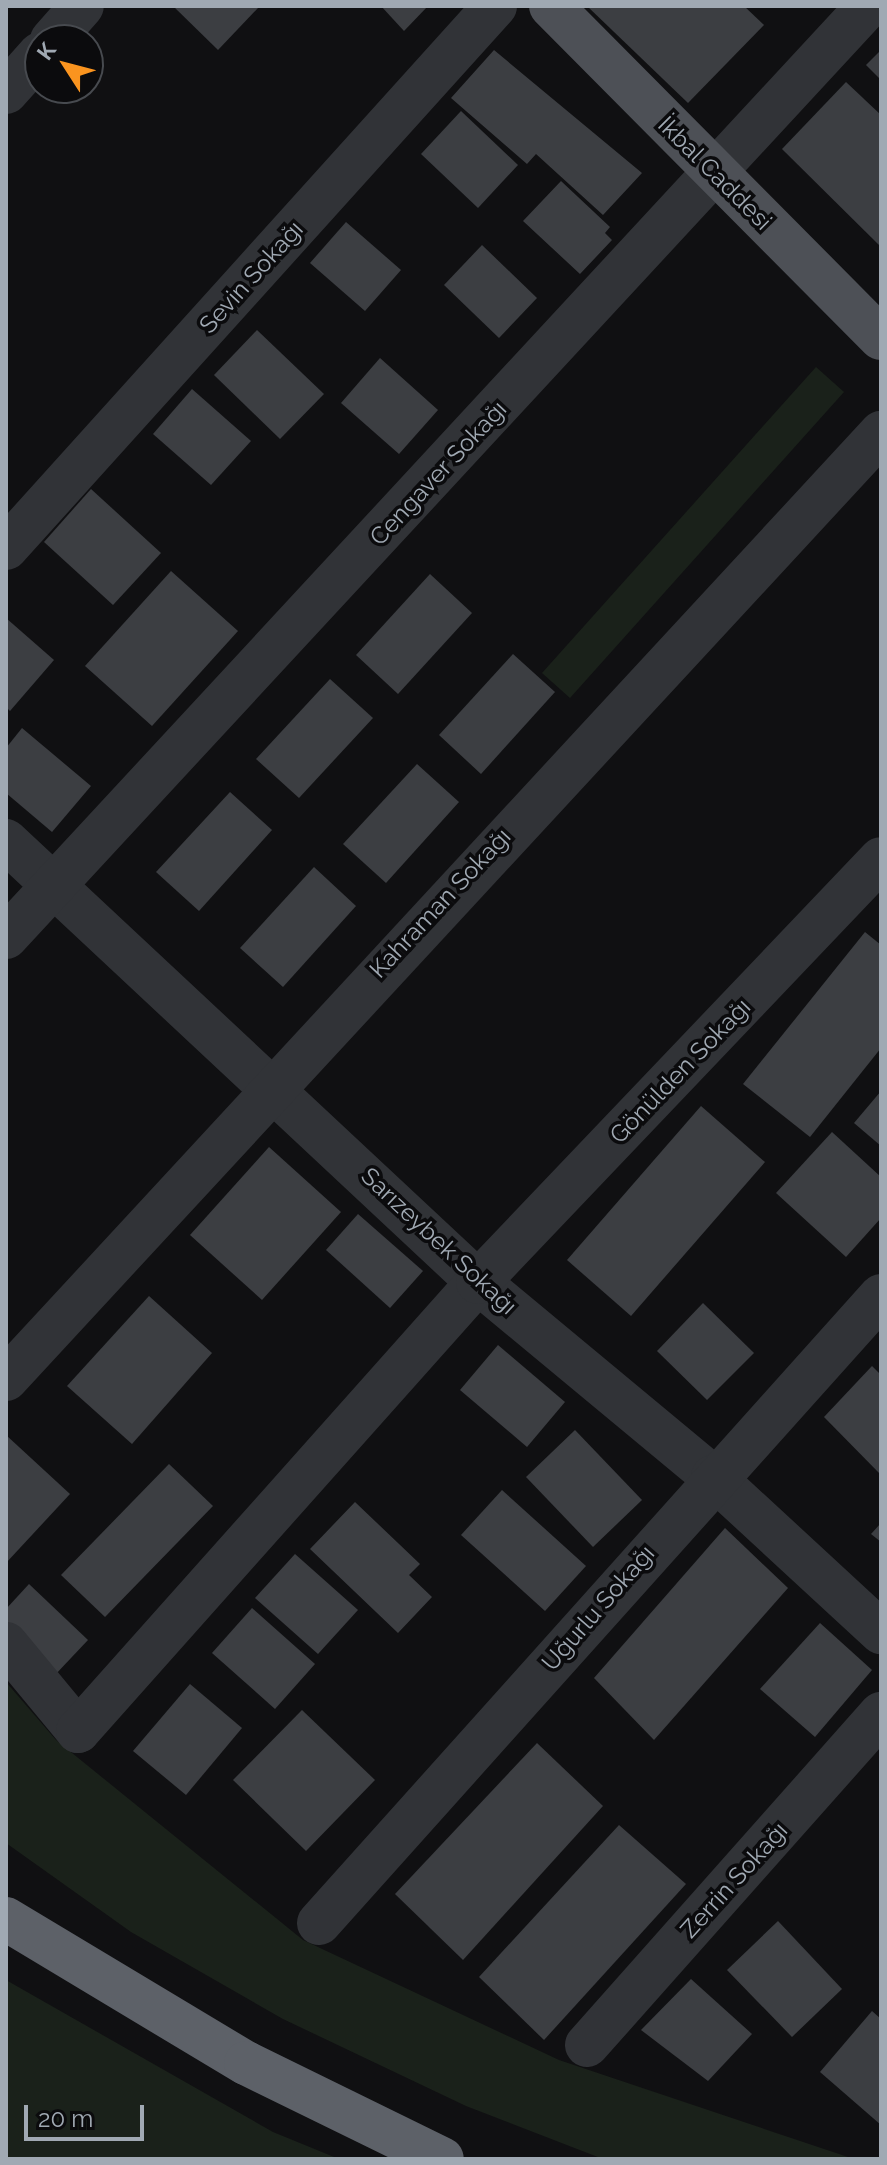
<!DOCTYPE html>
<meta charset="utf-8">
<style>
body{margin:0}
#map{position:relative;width:887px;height:2165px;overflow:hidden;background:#101012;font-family:Raleway,sans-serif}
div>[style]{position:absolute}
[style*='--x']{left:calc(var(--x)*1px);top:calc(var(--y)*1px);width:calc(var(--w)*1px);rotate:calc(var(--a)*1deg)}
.green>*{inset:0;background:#1a211a}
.building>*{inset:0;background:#3c3e42}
.minor>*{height:44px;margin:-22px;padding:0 22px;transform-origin:22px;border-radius:22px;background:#313337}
.major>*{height:44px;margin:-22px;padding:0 22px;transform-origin:22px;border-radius:22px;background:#4d5056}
.highway>*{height:44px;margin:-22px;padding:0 22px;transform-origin:22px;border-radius:22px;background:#5d6168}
span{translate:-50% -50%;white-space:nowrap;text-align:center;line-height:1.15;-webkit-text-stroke:7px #0b0b0d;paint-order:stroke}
.street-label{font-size:24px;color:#a0a9b3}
.frame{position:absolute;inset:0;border:8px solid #a0a9b3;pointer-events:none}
.north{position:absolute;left:24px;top:24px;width:80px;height:80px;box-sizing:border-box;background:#0b0b0d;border:2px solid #474a4f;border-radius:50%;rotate:306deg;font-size:22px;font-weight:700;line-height:32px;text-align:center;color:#a0a9b3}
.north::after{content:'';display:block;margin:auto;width:28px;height:36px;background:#fa941f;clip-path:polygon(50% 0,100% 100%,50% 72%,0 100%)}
.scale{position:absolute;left:24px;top:2105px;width:120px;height:36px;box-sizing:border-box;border:4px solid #a0a9b3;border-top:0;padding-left:10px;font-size:24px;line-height:28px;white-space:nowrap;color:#a0a9b3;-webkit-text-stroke:6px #0b0b0d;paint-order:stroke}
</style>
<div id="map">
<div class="green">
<i style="clip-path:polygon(816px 367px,844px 392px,570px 698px,542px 673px)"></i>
<i style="clip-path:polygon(6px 1682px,56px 1740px,303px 1940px,559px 2060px,854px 2159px,603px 2159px,466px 2106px,283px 2019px,131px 1932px,6px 1843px)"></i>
<i style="clip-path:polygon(6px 1980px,273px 2132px,339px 2159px,6px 2159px)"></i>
</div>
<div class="building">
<i style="clip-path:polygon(173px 6px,256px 6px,258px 8px,218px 50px)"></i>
<i style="clip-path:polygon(381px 6px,428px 6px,404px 31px)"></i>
<i style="clip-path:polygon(587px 6px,744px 6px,764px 25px,688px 103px)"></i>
<i style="clip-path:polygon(494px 50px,642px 173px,603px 215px,536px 154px,527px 164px,451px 98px)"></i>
<i style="clip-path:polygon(881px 50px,881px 80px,866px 65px)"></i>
<i style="clip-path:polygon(846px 82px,881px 115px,881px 247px,782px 149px)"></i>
<i style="clip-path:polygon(461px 111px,518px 165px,478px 208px,421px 154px)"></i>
<i style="clip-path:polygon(561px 181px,610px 227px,605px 233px,612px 240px,580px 274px,523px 221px)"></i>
<i style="clip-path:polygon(346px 222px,401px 270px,365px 311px,310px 263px)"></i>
<i style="clip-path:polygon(482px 245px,537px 298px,499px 338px,444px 285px)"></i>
<i style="clip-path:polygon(257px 330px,324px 394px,280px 439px,214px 375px)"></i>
<i style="clip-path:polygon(380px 358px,438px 410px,399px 454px,341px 403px)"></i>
<i style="clip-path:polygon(192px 389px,251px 441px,211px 485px,153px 434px)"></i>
<i style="clip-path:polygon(91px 489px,161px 553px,113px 605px,44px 542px)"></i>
<i style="clip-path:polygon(171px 571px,238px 631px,152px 726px,85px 666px)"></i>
<i style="clip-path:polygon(430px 574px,472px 613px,398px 694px,356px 655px)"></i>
<i style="clip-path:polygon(6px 618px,54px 660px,10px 711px,6px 707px)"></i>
<i style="clip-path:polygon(513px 654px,555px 692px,481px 774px,439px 735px)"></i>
<i style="clip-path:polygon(330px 679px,373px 718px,299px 798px,256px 759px)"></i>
<i style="clip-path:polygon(22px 728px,91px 786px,52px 832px,6px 793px,6px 748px)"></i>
<i style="clip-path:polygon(417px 764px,459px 802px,386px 883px,343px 844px)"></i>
<i style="clip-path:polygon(230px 792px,272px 830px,199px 911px,156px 872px)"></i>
<i style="clip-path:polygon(314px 867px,356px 906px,283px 987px,240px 948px)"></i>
<i style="clip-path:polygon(865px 932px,881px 945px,881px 1048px,810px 1137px,743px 1084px)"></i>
<i style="clip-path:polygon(881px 1091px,881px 1146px,854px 1123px)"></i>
<i style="clip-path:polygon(701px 1106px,765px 1162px,631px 1316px,567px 1260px)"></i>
<i style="clip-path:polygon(832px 1132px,881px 1177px,881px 1218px,846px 1257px,776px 1193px)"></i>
<i style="clip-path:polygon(269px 1147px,341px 1212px,262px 1300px,190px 1235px)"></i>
<i style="clip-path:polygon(358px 1214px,423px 1271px,390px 1308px,326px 1250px)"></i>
<i style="clip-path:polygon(149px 1296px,212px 1353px,132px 1444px,67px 1386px)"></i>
<i style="clip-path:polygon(703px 1303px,754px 1353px,707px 1400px,657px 1351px)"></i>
<i style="clip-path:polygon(498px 1345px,565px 1402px,527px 1447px,460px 1390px)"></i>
<i style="clip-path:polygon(872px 1366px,881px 1375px,881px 1475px,824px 1417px)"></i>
<i style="clip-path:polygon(575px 1430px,642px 1500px,593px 1547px,526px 1477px)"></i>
<i style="clip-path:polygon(6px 1435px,70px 1494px,6px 1563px)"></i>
<i style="clip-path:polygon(169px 1464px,213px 1506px,105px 1617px,61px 1575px)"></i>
<i style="clip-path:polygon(502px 1490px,586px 1566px,545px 1611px,461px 1535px)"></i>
<i style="clip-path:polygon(355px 1502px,420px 1564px,409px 1575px,432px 1597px,398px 1633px,310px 1549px)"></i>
<i style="clip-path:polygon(881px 1523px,881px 1542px,871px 1534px)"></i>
<i style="clip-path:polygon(725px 1528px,788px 1588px,654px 1740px,594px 1678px)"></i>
<i style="clip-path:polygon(295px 1554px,358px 1610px,318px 1654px,255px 1598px)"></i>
<i style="clip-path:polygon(29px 1584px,88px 1640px,54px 1676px,6px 1631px,6px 1609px)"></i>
<i style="clip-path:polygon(252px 1608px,315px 1664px,275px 1709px,212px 1653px)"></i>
<i style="clip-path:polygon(820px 1623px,872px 1670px,815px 1737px,760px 1689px)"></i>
<i style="clip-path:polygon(190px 1684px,242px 1728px,186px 1795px,133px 1751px)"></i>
<i style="clip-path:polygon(302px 1710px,375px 1780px,306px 1851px,233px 1780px)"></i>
<i style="clip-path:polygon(537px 1743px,603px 1806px,463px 1960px,395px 1894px)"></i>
<i style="clip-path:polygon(619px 1825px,686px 1884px,544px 2040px,479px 1977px)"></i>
<i style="clip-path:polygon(778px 1921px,842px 1989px,792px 2037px,727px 1970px)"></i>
<i style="clip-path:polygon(691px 1979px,752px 2034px,708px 2081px,641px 2030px)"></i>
<i style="clip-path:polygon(872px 2011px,881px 2019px,881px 2125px,820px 2072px)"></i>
</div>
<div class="minor">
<i style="--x:52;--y:40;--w:45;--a:-48.6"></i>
<i style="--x:6;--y:92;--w:51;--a:-48.2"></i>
<i style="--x:6;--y:548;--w:730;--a:-47.94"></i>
<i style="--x:6;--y:841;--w:646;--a:43.06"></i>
<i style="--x:478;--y:1282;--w:305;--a:39.7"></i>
<i style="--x:713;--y:1477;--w:229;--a:42.7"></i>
<i style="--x:6;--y:937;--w:1269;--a:-47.2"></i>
<i style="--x:6;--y:1379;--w:1289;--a:-47.23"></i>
<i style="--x:6;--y:1644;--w:113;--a:50.4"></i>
<i style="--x:78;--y:1731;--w:601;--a:-48.3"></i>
<i style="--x:478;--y:1282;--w:584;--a:-46.39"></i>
<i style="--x:319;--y:1923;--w:842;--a:-48.13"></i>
<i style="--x:587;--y:2045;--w:443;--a:-48.4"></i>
</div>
<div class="major">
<i style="--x:551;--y:6;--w:468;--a:45.2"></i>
</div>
<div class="highway">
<i style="--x:6;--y:1919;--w:280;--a:31"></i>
<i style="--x:246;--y:2063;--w:218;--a:26.1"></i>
</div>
<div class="street-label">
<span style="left:715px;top:173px;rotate:45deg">İkbal Caddesi</span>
<span style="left:251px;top:277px;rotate:-48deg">Sevin Sokağı</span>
<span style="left:438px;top:473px;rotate:-47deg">Cengaver Sokağı</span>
<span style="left:440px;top:903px;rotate:-47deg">Kahraman Sokağı</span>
<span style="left:680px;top:1071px;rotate:-46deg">Gönülden Sokağı</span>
<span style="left:439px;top:1241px;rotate:43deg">Sarızeybek Sokağı</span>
<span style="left:598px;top:1608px;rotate:-49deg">Uğurlu Sokağı</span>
<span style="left:734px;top:1880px;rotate:-48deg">Zerrin Sokağı</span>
</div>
<div class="frame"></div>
<div class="north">K</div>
<div class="scale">20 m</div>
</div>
